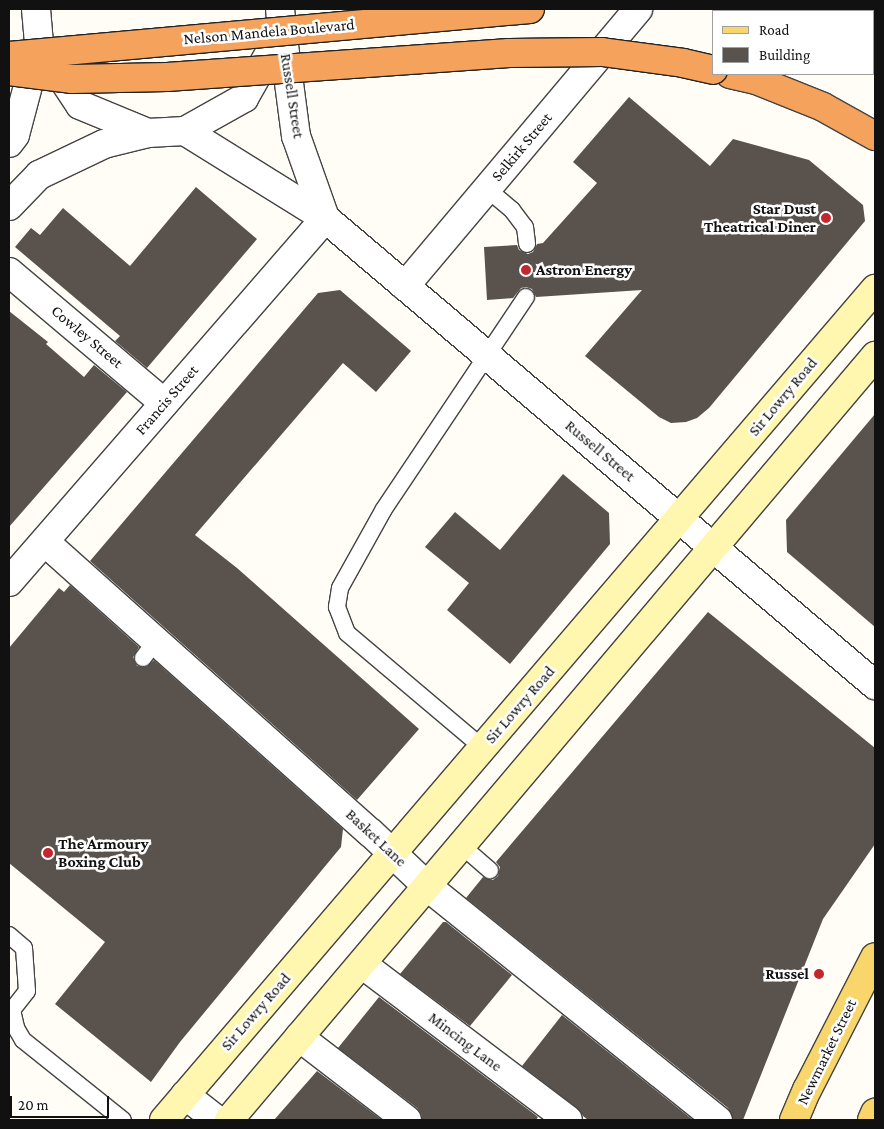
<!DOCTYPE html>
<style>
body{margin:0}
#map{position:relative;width:884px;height:1129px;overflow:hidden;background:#fffdf5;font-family:"Crimson Pro",serif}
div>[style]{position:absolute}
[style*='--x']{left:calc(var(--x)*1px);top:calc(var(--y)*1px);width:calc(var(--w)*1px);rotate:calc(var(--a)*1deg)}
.building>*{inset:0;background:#5a524d}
.roads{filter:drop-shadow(1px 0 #444) drop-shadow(-1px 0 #444) drop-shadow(0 1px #444) drop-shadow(0 -1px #444)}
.lane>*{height:16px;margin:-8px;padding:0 8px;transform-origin:8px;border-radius:8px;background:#fff}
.street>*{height:28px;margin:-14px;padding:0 14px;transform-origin:14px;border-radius:14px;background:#fff}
.secondary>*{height:28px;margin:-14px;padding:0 14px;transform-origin:14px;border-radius:14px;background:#fff6b0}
.primary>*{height:28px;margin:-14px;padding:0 14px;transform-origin:14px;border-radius:14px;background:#f9d66b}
.highway>*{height:28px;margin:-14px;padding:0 14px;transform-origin:14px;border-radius:14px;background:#f5a25d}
.bridges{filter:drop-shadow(1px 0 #222) drop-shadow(-1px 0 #222) drop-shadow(0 1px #222) drop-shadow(0 -1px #222)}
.highway-bridge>*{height:28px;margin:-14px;padding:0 14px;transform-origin:14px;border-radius:14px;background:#f5a25d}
.dots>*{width:14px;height:14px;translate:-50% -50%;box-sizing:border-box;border:2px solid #fff;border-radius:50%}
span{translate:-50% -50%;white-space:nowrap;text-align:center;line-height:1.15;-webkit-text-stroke:5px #fff;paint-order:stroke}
.street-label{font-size:16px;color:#111}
.poi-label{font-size:16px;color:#111;font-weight:700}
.right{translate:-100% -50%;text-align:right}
.left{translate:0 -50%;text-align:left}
.frame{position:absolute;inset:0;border:10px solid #111;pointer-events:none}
.legend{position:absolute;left:712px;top:10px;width:162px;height:65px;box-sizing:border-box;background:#fff;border:1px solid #a0a0a0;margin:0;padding:6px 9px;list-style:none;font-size:15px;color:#111}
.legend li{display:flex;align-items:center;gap:10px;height:25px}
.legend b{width:25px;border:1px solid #a0a0a0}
.scale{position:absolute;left:10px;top:1096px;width:99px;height:22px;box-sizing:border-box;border:2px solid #111;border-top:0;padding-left:6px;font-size:15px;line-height:18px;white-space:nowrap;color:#111;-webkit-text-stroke:4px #fff;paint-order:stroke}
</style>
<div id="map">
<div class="building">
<i style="clip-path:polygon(629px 97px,710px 166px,733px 139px,809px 160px,863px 205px,865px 221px,709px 408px,697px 418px,686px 422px,671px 423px,659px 417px,585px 356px,642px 290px,536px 297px,532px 289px,526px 287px,521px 288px,513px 298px,487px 300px,484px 247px,517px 245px,519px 250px,528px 254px,533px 252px,537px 244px,543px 243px,597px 183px,573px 162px)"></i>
<i style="clip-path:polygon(196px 187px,257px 239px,147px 368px,115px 341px,120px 336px,15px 247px,31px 228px,40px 235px,63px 208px,130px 266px)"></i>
<i style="clip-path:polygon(340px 290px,411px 351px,376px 392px,343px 363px,195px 535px,237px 568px,419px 729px,357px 800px,90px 561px,318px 293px)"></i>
<i style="clip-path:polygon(9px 311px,48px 342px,46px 344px,84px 377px,94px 365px,127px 392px,9px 527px)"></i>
<i style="clip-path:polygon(875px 414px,875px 627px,787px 552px,786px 520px)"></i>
<i style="clip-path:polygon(563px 474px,609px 513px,610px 544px,510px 664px,447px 610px,469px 583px,425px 547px,455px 512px,500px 550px)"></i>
<i style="clip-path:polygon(70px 585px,139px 647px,133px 657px,137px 666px,146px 667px,154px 660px,343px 829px,341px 847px,180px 1042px,151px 1082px,55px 1004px,105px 942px,9px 863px,9px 648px,59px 588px,64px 592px)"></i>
<i style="clip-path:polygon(708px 612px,875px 748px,875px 844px,823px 919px,743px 1120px,733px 1120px,728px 1108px,466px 898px,483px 877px,493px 880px,498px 876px,500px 867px,496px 862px)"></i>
<i style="clip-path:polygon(443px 922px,446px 922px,512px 975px,470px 1026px,400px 974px)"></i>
<i style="clip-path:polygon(379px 997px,538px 1117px,536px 1120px,422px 1120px,421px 1114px,417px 1108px,338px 1048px)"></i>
<i style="clip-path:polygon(562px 1015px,693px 1120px,588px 1120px,583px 1116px,577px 1108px,522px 1066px)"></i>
<i style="clip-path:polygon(317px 1071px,382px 1120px,274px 1120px)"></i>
</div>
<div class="roads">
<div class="lane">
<i style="--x:487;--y:189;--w:33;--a:40"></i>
<i style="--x:512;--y:210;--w:21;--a:53"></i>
<i style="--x:525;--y:227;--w:17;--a:83"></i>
<i style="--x:143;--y:658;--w:21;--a:-53"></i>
<i style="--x:483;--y:748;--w:178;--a:-139.8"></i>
<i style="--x:347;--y:633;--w:28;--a:-111"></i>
<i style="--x:337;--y:607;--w:19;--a:-81"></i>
<i style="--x:340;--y:588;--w:90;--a:-60.9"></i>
<i style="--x:384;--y:509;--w:255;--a:-56.2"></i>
<i style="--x:462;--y:846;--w:37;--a:41"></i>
<i style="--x:9;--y:935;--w:20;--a:41"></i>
<i style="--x:24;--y:948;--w:43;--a:86"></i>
<i style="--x:27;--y:991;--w:24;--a:128"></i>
<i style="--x:12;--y:1010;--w:18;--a:77"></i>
<i style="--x:16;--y:1028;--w:14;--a:60"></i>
<i style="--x:23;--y:1040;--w:128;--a:38.7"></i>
</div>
<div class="street">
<i style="--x:36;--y:9;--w:34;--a:85"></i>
<i style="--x:39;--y:43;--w:74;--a:56.5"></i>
<i style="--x:80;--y:105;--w:74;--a:22.4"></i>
<i style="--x:148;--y:133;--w:37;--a:-3"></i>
<i style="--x:185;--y:131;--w:68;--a:-29.2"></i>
<i style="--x:244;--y:98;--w:77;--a:-60.4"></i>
<i style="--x:282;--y:31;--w:22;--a:-95"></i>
<i style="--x:284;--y:45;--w:92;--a:82.5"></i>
<i style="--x:296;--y:136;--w:87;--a:70.5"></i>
<i style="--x:185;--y:131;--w:165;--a:31.9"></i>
<i style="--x:325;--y:218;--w:722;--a:40.33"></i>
<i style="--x:9;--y:143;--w:10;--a:-53"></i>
<i style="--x:15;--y:135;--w:86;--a:-75.2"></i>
<i style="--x:9;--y:206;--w:43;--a:-45.9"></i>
<i style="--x:39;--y:175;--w:72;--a:-25.5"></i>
<i style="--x:104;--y:144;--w:45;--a:-14"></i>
<i style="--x:9;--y:272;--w:203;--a:40.2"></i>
<i style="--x:405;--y:286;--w:362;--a:-49.9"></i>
<i style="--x:45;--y:542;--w:437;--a:41.8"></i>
<i style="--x:371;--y:833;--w:79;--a:43.5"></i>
<i style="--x:428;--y:887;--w:372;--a:38.8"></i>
<i style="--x:9;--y:582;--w:482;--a:-49"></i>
<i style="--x:362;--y:964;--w:258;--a:37.1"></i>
<i style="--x:299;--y:1037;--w:136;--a:37.5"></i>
<i style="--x:185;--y:1095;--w:41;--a:38"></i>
</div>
<div class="secondary">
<i style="--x:164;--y:1120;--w:1094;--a:-49.45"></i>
<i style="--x:229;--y:1120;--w:1001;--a:-49.78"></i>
</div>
<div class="primary">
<i style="--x:794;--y:1120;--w:33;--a:-67"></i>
<i style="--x:807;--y:1090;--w:149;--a:-62.9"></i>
<i style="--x:872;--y:1120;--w:8;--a:-67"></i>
</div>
<div class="highway">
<i style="--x:730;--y:74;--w:27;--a:13"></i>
<i style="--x:756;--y:80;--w:72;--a:21.9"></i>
<i style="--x:823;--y:107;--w:60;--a:29.1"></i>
</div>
</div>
<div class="bridges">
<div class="highway-bridge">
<i style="--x:9;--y:56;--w:523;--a:-5.15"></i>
<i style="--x:9;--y:71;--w:64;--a:7.2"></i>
<i style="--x:72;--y:79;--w:95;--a:-1.2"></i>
<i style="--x:167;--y:77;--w:343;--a:-4"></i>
<i style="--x:509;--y:53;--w:93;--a:-0.6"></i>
<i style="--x:602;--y:52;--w:82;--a:7.7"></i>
<i style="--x:683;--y:63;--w:31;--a:13"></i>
</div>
</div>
<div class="dots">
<i style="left:826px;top:218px;background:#c4262e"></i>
<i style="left:526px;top:270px;background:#c4262e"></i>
<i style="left:48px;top:853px;background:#c4262e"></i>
<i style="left:819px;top:974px;background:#c4262e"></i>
</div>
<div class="street-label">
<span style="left:269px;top:32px;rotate:-5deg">Nelson Mandela Boulevard</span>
<span style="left:292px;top:96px;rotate:81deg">Russell Street</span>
<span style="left:522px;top:147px;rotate:-50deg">Selkirk Street</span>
<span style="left:87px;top:337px;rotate:40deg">Cowley Street</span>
<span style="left:783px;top:397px;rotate:-50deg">Sir Lowry Road</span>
<span style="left:167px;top:400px;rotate:-49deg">Francis Street</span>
<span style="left:600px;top:451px;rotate:40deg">Russell Street</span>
<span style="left:520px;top:705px;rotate:-49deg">Sir Lowry Road</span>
<span style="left:376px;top:838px;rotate:43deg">Basket Lane</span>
<span style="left:256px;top:1012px;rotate:-49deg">Sir Lowry Road</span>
<span style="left:465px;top:1042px;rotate:37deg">Mincing Lane</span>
<span style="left:827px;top:1052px;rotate:-64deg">Newmarket Street</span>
</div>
<div class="poi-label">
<span class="right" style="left:816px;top:218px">Star Dust<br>Theatrical Diner</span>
<span class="left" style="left:536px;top:270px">Astron Energy</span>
<span class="left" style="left:58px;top:853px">The Armoury<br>Boxing Club</span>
<span class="right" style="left:809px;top:974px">Russel</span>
</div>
<div class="frame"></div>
<ul class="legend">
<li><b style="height:6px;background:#f9d66b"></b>Road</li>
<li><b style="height:14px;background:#5a524d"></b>Building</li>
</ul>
<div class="scale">20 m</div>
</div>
